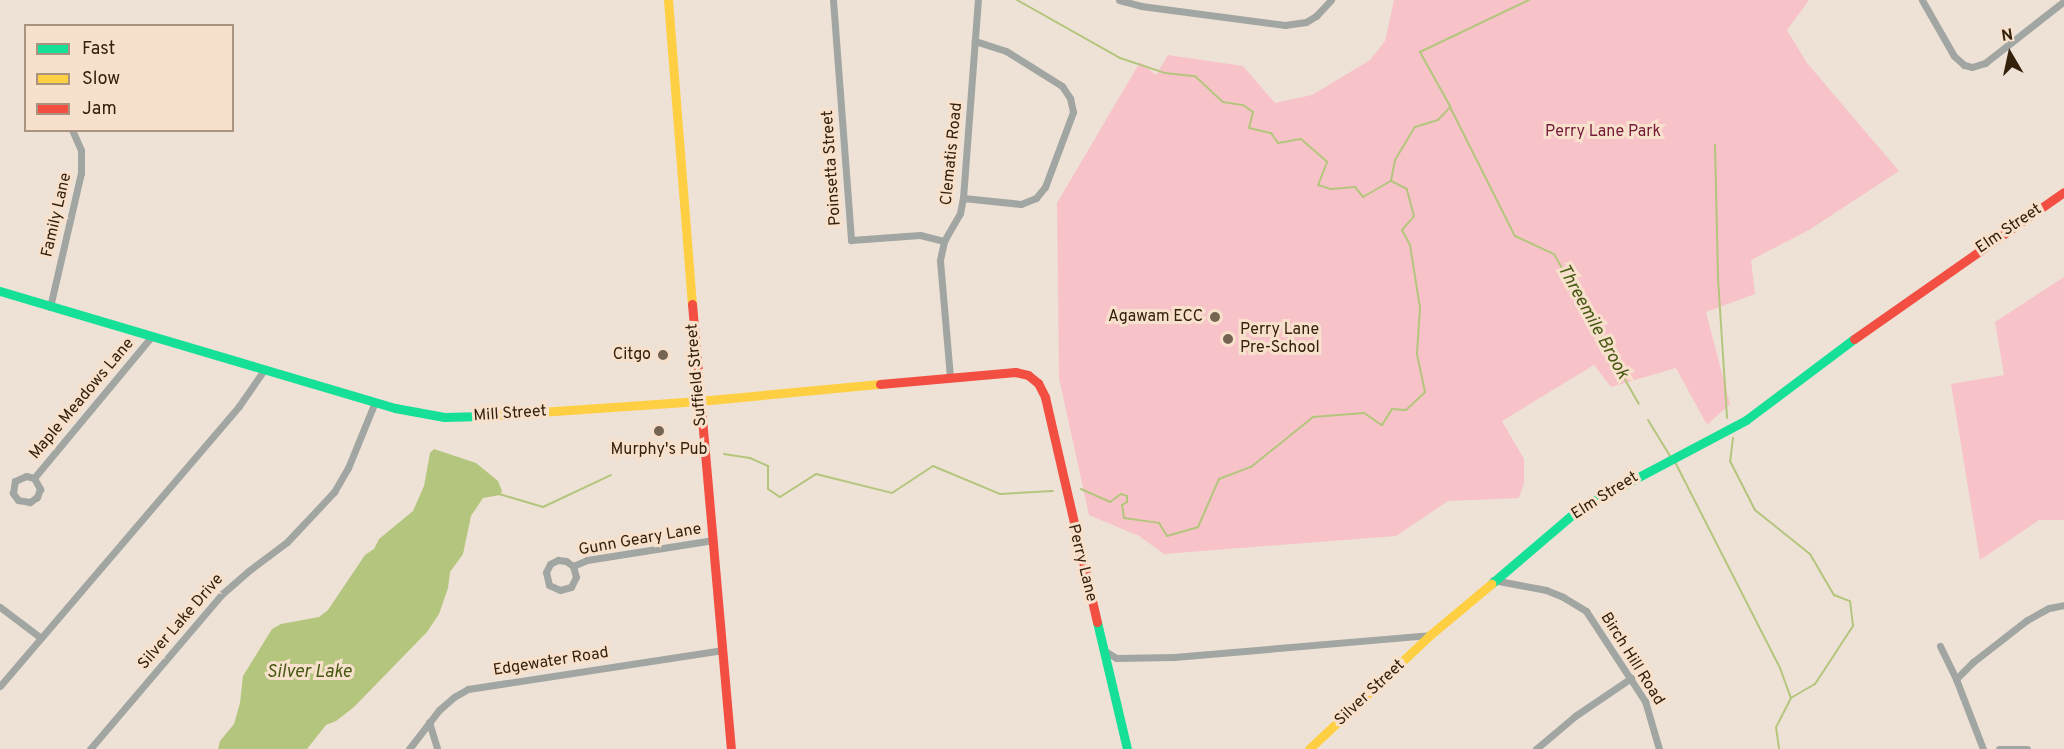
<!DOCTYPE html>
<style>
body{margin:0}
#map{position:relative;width:2064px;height:749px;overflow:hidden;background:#eee2d6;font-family:Overpass,sans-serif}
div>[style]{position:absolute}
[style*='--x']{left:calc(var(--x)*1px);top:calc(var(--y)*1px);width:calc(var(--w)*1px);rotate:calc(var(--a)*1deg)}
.green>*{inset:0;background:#f7c3c9}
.water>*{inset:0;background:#b4c57d}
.stream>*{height:2px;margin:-1px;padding:0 1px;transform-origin:1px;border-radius:1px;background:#b4c57d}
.street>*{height:7px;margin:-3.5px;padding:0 3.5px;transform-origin:3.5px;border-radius:3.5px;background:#a1a6a2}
.fast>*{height:9px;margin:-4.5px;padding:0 4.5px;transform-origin:4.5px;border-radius:4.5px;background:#16e098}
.slow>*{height:9px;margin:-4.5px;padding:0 4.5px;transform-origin:4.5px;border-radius:4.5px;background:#ffcf43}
.jam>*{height:9px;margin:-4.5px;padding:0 4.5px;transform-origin:4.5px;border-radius:4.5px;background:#f24e42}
.dots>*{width:16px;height:16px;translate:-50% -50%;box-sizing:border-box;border:3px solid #f8e1cc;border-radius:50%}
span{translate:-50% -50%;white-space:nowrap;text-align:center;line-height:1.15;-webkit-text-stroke:6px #f8e1cc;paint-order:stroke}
.park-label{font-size:16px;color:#74183a}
.street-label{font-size:16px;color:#35200b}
.poi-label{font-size:16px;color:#35200b}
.right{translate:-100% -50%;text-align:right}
.left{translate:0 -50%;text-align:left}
.water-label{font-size:18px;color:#465912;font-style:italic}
.legend{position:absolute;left:24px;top:24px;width:210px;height:108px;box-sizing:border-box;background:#f8e1cc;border:2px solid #aa947f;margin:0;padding:8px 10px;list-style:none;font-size:18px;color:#35200b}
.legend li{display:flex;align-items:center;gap:12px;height:30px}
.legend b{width:30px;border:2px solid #aa947f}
.north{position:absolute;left:1980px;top:24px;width:60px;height:60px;-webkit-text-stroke:4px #f8e1cc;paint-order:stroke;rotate:351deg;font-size:16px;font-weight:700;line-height:24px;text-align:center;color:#35200b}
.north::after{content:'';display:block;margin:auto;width:21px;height:27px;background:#35200b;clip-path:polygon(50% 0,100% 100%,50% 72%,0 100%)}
</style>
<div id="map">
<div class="green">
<i style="clip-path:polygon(1394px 0,1809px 0,1787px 30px,1807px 63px,1899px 171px,1809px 230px,1751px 260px,1755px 294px,1706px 312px,1730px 404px,1707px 425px,1676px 368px,1611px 387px,1594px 365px,1502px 421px,1524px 459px,1524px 483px,1519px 498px,1448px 501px,1396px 536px,1164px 554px,1139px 536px,1089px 515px,1059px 378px,1057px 203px,1140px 62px,1156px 75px,1168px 55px,1243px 66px,1275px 103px,1312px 95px,1370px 60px,1385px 41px)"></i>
<i style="clip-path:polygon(2064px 277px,2064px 520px,2039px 520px,1980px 560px,1951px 384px,2004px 375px,1995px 322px)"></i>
</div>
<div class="water">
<i style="clip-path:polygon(434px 449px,476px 463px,498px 481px,502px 491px,500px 495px,483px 498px,471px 516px,463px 554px,450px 572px,448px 588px,439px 614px,427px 632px,354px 707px,336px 721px,326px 725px,307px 749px,218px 749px,220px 741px,234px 724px,240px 703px,243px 676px,272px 629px,281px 624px,319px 617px,328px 610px,365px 555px,374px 549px,379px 539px,413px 511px,424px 486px,430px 453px)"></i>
</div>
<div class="stream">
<i style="--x:1017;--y:0;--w:118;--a:29.4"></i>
<i style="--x:1120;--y:58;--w:47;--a:18.4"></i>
<i style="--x:1165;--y:73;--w:30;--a:6"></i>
<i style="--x:1195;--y:76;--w:38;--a:43"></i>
<i style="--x:1223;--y:102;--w:20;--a:9"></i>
<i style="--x:1243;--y:105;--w:12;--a:35"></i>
<i style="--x:1253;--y:112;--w:16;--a:104"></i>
<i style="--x:1249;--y:128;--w:23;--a:13"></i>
<i style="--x:1271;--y:133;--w:12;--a:55"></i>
<i style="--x:1278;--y:143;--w:23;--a:-10"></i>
<i style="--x:1301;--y:139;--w:35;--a:41"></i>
<i style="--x:1327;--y:162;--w:25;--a:111"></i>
<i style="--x:1318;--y:185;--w:14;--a:17"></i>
<i style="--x:1331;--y:189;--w:24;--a:-5"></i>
<i style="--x:1355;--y:187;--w:13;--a:51"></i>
<i style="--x:1363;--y:197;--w:32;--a:-30"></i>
<i style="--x:1391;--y:181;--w:21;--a:-79"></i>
<i style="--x:1395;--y:160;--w:39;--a:-59"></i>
<i style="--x:1415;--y:127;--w:24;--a:-17"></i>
<i style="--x:1438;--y:120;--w:18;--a:-47"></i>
<i style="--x:1450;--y:107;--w:144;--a:63.3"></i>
<i style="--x:1515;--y:236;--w:43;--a:24.8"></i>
<i style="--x:1554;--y:254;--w:172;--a:60.5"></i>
<i style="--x:1450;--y:106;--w:62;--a:-119.1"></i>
<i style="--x:1420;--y:52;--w:121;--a:-25.5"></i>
<i style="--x:1715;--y:145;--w:133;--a:88.7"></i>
<i style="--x:1718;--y:278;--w:140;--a:86.3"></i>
<i style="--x:1648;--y:420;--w:42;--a:58.6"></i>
<i style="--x:1733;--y:438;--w:23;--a:97"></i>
<i style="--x:1730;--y:461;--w:55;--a:63"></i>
<i style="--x:1755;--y:510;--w:70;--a:38.7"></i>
<i style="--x:1810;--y:554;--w:48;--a:59.7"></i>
<i style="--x:1834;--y:595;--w:17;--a:21"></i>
<i style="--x:1850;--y:601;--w:25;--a:83"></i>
<i style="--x:1853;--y:626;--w:69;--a:123.2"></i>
<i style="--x:1815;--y:684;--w:28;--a:150"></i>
<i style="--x:724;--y:454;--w:26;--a:9"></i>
<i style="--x:750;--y:458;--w:20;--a:24"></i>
<i style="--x:768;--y:466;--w:23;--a:90"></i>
<i style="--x:768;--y:489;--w:14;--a:34"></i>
<i style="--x:780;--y:497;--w:43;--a:-32.6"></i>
<i style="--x:816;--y:474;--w:78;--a:14"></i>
<i style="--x:892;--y:493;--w:49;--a:-33.4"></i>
<i style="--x:933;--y:466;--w:73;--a:22.7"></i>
<i style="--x:1000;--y:494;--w:53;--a:-3.2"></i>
<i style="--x:1674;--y:460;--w:233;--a:63"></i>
<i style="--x:1780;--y:668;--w:32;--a:70"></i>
<i style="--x:1791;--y:698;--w:33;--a:117"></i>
<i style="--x:1776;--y:727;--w:22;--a:82"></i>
<i style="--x:1081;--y:489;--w:32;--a:24"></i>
<i style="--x:1110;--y:502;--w:14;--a:-36"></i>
<i style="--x:1121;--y:494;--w:6;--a:18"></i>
<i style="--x:1127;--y:496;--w:6;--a:90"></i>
<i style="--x:1127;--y:502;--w:6;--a:149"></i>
<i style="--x:1122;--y:505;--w:13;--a:81"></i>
<i style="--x:1124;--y:518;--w:35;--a:8"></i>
<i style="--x:1159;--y:523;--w:15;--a:58"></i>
<i style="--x:1167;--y:536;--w:32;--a:-16"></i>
<i style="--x:1198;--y:527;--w:52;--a:-66.4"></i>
<i style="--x:1219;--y:479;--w:34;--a:-21"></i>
<i style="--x:1251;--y:467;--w:80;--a:-38.9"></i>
<i style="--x:1313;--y:417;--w:51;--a:-4.5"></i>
<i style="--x:1364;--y:413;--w:22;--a:34"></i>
<i style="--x:1382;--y:425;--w:19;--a:-58"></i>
<i style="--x:1392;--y:409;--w:14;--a:4"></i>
<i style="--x:1406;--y:410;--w:26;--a:-43"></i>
<i style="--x:1425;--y:392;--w:40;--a:-102"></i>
<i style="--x:1417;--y:353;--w:45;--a:-86.2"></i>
<i style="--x:1420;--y:308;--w:64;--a:-99"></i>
<i style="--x:1410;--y:245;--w:17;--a:-118"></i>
<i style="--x:1402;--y:230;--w:18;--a:-49"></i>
<i style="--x:1414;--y:216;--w:28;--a:-105"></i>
<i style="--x:1407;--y:189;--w:18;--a:-153"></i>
<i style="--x:499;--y:494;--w:46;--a:16.5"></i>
<i style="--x:543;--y:507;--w:75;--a:-25.2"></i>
</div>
<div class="street">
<i style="--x:833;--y:0;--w:241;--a:85.7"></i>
<i style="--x:851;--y:240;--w:69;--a:-4.1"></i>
<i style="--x:920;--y:235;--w:25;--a:14"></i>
<i style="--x:1119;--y:0;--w:23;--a:15"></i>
<i style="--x:1141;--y:6;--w:145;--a:7.5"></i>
<i style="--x:1285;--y:25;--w:21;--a:-8"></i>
<i style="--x:1306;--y:22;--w:12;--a:-31"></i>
<i style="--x:1316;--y:16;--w:22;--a:-47"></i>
<i style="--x:1922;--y:0;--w:64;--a:60.3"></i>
<i style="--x:1954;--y:56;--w:13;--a:42"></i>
<i style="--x:1964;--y:65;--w:8;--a:14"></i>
<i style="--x:1972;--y:67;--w:14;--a:-17"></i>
<i style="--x:1985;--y:63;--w:100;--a:-38.1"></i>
<i style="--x:963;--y:198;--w:58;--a:5.9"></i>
<i style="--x:1021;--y:204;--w:16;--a:-22"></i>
<i style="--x:1036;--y:198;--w:14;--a:-51"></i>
<i style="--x:1045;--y:187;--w:80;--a:-69.5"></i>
<i style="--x:1073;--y:112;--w:14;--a:-102"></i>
<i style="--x:1070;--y:98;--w:14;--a:-124"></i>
<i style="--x:1062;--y:86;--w:66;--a:-148"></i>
<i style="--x:1006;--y:51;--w:33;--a:-162"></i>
<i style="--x:50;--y:307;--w:138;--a:-77"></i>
<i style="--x:81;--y:173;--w:23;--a:-90"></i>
<i style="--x:81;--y:150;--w:22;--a:-114"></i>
<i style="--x:950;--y:377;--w:117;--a:-94.9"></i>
<i style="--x:940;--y:260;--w:19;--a:-78"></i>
<i style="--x:944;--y:241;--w:32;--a:-60"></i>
<i style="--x:960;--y:213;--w:15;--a:-79"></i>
<i style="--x:963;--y:198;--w:199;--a:-85.7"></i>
<i style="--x:34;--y:478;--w:13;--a:61"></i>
<i style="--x:40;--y:489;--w:9;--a:111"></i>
<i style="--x:37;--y:497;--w:9;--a:144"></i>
<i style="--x:30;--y:502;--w:12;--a:-171"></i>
<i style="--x:18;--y:500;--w:9;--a:-126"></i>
<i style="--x:13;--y:493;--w:12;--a:-81"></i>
<i style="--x:15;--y:481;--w:12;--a:-24"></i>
<i style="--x:26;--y:476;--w:8;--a:14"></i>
<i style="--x:34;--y:478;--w:183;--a:-50.3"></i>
<i style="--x:573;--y:566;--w:11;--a:75"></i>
<i style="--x:576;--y:577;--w:11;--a:117"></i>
<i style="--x:571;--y:587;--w:11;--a:165"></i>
<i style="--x:560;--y:590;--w:12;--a:-156"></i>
<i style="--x:549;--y:585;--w:13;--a:-103"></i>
<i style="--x:546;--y:572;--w:9;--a:-63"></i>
<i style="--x:550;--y:564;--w:9;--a:-27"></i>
<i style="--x:558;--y:560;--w:8;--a:7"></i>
<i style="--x:566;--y:561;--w:9;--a:36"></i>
<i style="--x:573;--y:566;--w:15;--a:-23"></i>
<i style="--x:587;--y:560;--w:128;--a:-9"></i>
<i style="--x:1493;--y:580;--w:54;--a:10.7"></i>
<i style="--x:1546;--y:590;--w:18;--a:22"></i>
<i style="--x:1563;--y:597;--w:27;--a:31"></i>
<i style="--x:1586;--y:611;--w:108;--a:56.8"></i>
<i style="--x:1645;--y:701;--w:50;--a:73.7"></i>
<i style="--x:0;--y:607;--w:51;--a:37.1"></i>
<i style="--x:1940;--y:646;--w:37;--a:64"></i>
<i style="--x:1956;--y:679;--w:75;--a:68.9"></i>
<i style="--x:1105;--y:651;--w:13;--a:32"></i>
<i style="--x:1116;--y:658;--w:58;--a:-1"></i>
<i style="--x:1174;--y:657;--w:256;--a:-4.9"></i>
<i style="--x:1956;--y:679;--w:24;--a:-45"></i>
<i style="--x:1973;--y:662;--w:68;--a:-37.9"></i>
<i style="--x:2027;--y:620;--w:25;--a:-29"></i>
<i style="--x:2049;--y:608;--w:15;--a:-11"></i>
<i style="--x:0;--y:686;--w:368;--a:-49.5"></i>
<i style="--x:239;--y:406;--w:44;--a:-55.2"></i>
<i style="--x:429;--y:722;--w:28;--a:73"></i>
<i style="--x:90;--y:749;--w:204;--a:-49.6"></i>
<i style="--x:222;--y:594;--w:33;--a:-41"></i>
<i style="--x:247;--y:572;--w:50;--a:-36.9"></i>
<i style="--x:287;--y:542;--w:69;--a:-46.8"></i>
<i style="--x:334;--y:492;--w:28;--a:-60"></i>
<i style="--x:348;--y:468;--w:71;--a:-67.8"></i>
<i style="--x:409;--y:749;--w:49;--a:-52.4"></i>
<i style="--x:439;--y:710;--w:20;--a:-41"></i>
<i style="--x:454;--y:697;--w:16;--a:-30"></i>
<i style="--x:468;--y:689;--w:258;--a:-8.7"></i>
<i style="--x:1536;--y:749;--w:51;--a:-40.2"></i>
<i style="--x:1575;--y:716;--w:68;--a:-34.2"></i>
<i style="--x:1999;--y:749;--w:28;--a:0"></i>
</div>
<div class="fast">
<i style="--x:0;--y:291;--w:412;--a:16.5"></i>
<i style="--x:395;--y:408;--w:50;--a:10.4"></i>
<i style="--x:444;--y:417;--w:40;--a:-1.4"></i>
<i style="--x:1491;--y:584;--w:117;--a:-40.5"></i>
<i style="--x:1580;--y:508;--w:188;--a:-27.9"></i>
<i style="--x:1746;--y:420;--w:135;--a:-36.9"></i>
<i style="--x:1097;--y:622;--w:130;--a:76.7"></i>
</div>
<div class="slow">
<i style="--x:668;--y:0;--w:305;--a:85.5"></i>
<i style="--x:484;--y:416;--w:216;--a:-4"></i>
<i style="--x:699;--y:401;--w:182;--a:-5.4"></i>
<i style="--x:1309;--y:749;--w:166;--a:-43.3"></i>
<i style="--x:1430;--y:635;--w:80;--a:-39.9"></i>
</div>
<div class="jam">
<i style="--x:692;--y:304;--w:447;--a:85"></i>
<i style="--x:1854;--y:339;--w:256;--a:-35"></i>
<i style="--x:880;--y:384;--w:136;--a:-5.1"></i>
<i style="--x:1015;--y:372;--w:13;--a:13"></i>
<i style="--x:1028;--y:375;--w:13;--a:39"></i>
<i style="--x:1038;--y:383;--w:16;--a:63"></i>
<i style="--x:1045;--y:397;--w:231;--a:77"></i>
</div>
<div class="dots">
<i style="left:1215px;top:317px;background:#766452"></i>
<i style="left:1228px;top:339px;background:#766452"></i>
<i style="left:663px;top:355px;background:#766452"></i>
<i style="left:659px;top:431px;background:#766452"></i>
</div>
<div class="park-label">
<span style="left:1603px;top:132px">Perry Lane Park</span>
</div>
<div class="street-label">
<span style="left:952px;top:154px;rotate:-84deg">Clematis Road</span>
<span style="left:832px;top:168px;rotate:-94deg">Poinsetta Street</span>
<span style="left:57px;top:215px;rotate:-77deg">Family Lane</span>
<span style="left:2009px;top:229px;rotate:-34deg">Elm Street</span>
<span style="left:697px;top:375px;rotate:-95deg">Suffield Street</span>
<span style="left:82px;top:399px;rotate:-50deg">Maple Meadows Lane</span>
<span style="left:510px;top:414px;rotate:-4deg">Mill Street</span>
<span style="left:1605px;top:496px;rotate:-32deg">Elm Street</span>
<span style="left:640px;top:540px;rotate:-10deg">Gunn Geary Lane</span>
<span style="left:1082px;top:563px;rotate:76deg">Perry Lane</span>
<span style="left:181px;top:622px;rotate:-49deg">Silver Lake Drive</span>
<span style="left:1632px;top:659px;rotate:58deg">Birch Hill Road</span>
<span style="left:551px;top:662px;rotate:-9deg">Edgewater Road</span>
<span style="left:1370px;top:693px;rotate:-43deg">Silver Street</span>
</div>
<div class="poi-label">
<span class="right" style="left:1203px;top:317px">Agawam ECC</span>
<span class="left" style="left:1240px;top:339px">Perry Lane<br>Pre-School</span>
<span class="right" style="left:651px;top:355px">Citgo</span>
<span style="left:659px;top:450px">Murphy's Pub</span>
</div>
<div class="water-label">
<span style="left:1592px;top:322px;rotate:61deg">Threemile Brook</span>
<span style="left:309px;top:673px">Silver Lake</span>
</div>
<ul class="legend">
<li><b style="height:8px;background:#16e098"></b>Fast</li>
<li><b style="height:8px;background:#ffcf43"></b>Slow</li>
<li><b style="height:8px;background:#f24e42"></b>Jam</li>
</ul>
<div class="north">N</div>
</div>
